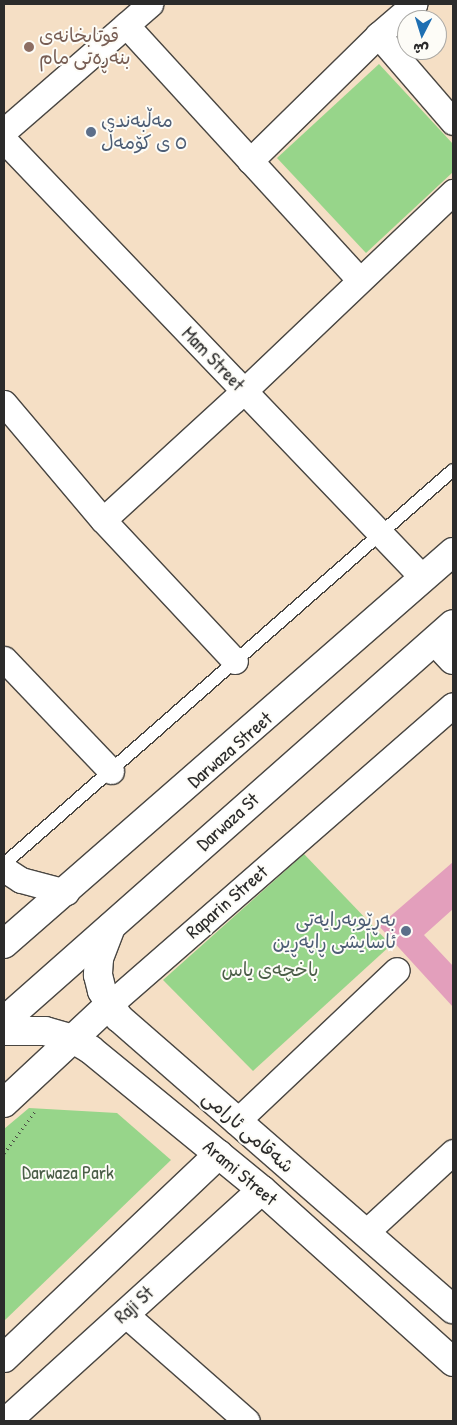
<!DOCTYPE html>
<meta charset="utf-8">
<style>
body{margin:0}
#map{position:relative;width:457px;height:1425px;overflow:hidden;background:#f5dfc5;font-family:"Patrick Hand","Playpen Sans Arabic",sans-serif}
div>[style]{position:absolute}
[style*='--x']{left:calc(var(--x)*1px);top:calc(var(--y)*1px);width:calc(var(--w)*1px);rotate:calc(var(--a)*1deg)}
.green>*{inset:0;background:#97d58a}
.building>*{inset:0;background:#e39fbc}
.path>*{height:3px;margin-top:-1.5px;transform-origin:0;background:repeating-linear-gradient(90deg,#494642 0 1px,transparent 0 5px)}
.roads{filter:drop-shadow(1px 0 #494642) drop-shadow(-1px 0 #494642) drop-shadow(0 1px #494642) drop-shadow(0 -1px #494642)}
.lane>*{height:12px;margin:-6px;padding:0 6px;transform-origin:6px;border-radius:6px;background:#fff}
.street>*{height:25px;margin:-12.5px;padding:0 12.5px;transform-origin:12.5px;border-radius:12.5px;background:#fff}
.secondary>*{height:28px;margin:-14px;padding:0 14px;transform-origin:14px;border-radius:14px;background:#fff}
.highway>*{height:28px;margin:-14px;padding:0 14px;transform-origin:14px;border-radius:14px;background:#fff}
.dots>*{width:14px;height:14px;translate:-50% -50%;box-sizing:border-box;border:2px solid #fdfcf7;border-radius:50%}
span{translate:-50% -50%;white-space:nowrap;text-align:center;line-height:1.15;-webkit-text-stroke:4px #fdfcf7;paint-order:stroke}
.education-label{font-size:19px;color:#785e54}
.left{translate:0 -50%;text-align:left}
.service-label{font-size:19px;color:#4e5e75}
.right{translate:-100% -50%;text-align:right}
.street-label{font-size:19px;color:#2b2b2b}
.park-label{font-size:19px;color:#4b5e48}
.frame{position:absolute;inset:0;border:5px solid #2b2b2b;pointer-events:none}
.north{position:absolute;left:397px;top:10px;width:50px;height:50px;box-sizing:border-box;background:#fdfcf7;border:1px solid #a9a8a5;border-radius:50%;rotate:185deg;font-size:14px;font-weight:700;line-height:20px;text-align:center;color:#2b2b2b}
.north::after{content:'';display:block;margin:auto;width:18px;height:22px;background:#1f6fb2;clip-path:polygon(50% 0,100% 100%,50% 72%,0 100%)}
</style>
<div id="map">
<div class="green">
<i style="clip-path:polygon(379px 64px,453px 144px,453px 172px,366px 253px,277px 158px)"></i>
<i style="clip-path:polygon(304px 854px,391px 945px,253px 1071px,163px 980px)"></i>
<i style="clip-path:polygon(29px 1108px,117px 1113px,171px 1160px,4px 1321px,4px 1129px)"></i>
</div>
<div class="building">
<i style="clip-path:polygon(453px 862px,453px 909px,424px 935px,453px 966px,453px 1007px,379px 926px)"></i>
</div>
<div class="path">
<i style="--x:4;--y:1153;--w:52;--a:-53.6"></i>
</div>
<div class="roads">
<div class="lane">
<i style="--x:4;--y:864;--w:597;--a:-41.27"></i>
</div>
<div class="street">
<i style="--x:126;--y:25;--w:345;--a:47.5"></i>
<i style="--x:378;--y:35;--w:115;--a:49.2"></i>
<i style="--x:4;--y:131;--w:194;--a:-41"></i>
<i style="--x:4;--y:140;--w:606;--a:46.27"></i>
<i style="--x:250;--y:161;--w:180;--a:-44.5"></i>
<i style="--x:378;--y:35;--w:48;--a:-40.7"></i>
<i style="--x:4;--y:403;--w:153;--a:49.8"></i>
<i style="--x:103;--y:520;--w:193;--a:46.9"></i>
<i style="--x:103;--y:520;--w:191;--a:-42.5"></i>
<i style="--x:244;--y:391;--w:289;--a:-43.6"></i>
<i style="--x:4;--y:659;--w:155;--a:46.3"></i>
<i style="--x:4;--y:869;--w:20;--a:33"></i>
<i style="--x:21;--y:880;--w:47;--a:14.9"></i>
<i style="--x:109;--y:1005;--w:456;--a:-41.1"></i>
<i style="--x:236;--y:1122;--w:221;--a:-43.4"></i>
<i style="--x:366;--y:1232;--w:118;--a:-42.6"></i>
<i style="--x:125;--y:1314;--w:162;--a:41.3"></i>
</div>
<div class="secondary">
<i style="--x:111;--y:927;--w:34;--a:111"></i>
<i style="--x:99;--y:959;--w:16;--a:94"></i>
<i style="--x:98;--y:975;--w:16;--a:76"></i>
<i style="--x:102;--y:991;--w:32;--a:58"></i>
<i style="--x:119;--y:1018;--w:443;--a:41.1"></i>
<i style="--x:4;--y:1031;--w:41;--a:0"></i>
<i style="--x:45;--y:1031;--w:29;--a:16"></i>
<i style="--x:73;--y:1039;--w:21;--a:31"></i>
<i style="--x:91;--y:1050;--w:221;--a:39.3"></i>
<i style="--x:262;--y:1190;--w:257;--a:42"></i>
<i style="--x:4;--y:1103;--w:144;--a:-43"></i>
<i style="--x:4;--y:1358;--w:296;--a:-43.5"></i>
<i style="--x:7;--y:1421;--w:344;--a:-42.2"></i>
</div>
<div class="highway">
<i style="--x:435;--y:641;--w:26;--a:47"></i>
<i style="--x:4;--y:944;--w:596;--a:-41.12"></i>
<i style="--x:4;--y:1021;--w:599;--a:-41.48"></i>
</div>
</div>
<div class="dots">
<i style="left:29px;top:47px;background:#8d6e63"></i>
<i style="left:91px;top:132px;background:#5c6f8a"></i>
<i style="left:406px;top:931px;background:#5c6f8a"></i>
</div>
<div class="education-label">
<span class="left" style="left:39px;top:47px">قوتابخانەی<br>بنەڕەتی مام</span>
</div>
<div class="service-label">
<span class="left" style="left:101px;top:132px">مەڵبەندی<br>٥ ی کۆمەڵ</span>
<span class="right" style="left:396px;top:931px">بەڕێوبەرایەتی<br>ئاسایشی ڕاپەڕین</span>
</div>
<div class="street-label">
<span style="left:213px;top:359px;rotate:46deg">Mam Street</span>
<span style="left:230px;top:750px;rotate:-41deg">Darwaza Street</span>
<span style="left:228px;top:822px;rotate:-42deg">Darwaza St</span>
<span style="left:227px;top:902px;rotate:-41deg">Raparin Street</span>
<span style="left:248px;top:1132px;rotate:41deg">شەقامی ئارامی</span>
<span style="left:240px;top:1173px;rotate:40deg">Arami Street</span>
<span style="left:134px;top:1305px;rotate:-42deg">Raji St</span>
</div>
<div class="park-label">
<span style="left:270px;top:970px">باخچەی یاس</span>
<span style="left:68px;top:1173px">Darwaza Park</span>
</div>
<div class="frame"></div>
<div class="north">ش</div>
</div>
